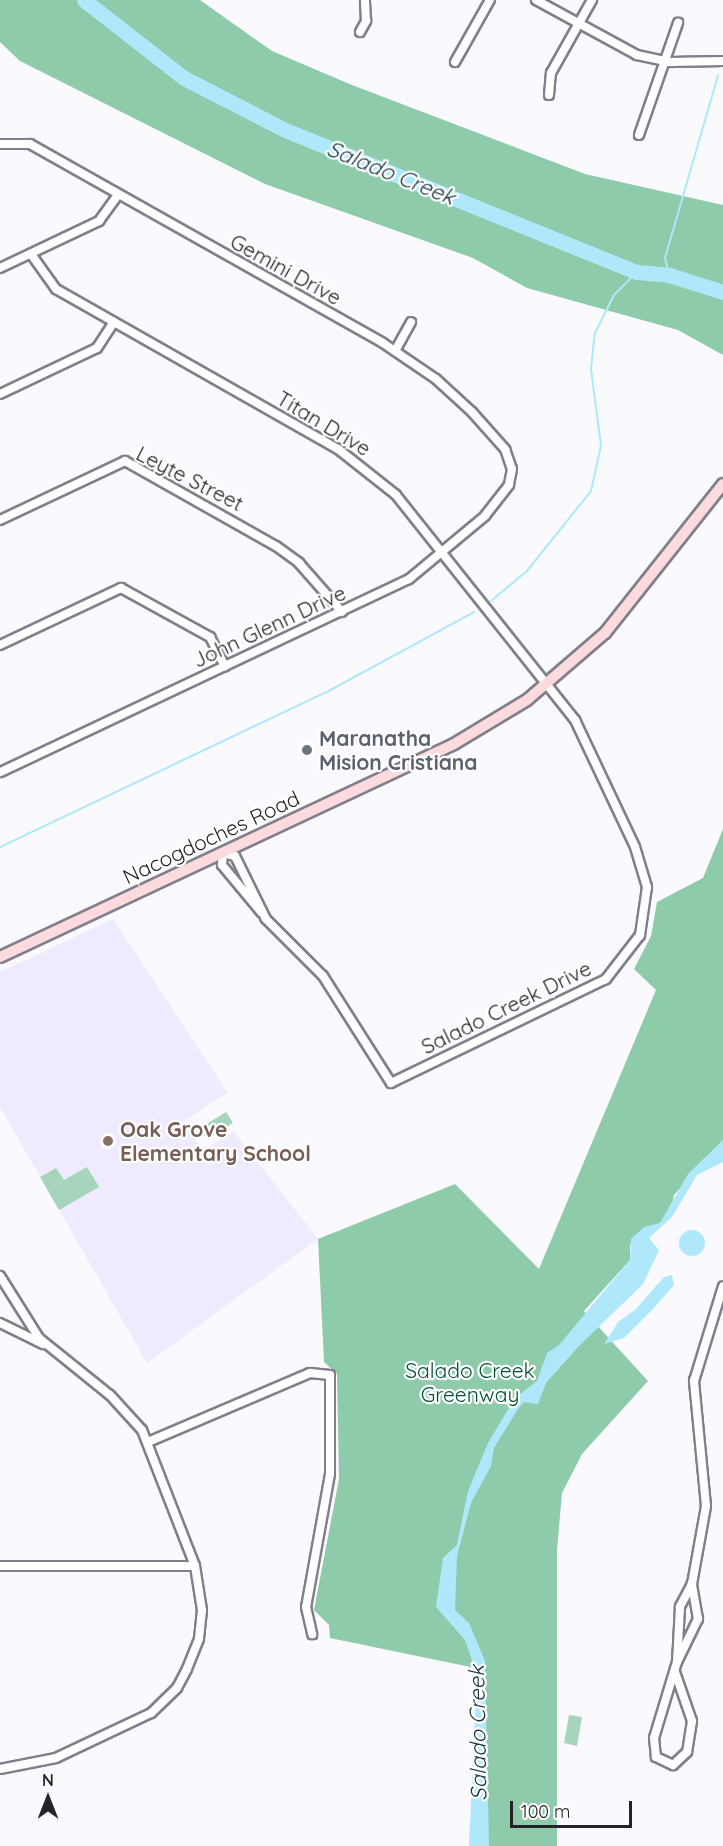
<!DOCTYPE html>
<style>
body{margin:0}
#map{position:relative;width:723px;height:1846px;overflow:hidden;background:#faf9fe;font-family:Quicksand,sans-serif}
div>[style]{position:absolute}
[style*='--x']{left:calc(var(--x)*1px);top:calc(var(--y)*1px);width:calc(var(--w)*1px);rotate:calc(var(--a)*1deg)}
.built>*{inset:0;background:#f0eaff}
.green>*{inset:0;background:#a7d5bb}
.forest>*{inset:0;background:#8ecbaa}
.water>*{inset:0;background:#afe8fa}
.round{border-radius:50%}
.stream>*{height:2px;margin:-1px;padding:0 1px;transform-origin:1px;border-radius:1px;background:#afe8fa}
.river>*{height:15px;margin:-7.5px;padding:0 7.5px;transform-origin:7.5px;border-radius:7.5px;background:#afe8fa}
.roads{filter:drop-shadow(2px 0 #827f8b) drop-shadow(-2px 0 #827f8b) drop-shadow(0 2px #827f8b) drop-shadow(0 -2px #827f8b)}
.minor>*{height:8px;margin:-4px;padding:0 4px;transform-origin:4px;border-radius:4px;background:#fff}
.secondary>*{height:10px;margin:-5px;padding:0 5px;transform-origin:5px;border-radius:5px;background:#fcdbdf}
.dots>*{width:16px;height:16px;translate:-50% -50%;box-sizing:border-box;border:3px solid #fff;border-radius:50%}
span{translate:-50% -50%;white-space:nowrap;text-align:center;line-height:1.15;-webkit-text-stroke:4.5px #fff;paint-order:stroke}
.street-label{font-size:21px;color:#242328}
.worship-label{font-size:21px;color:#5b616d;font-weight:700}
.left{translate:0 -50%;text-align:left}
.education-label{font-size:21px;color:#785e54;font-weight:700}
.park-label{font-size:21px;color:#015234}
.water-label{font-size:22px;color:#143741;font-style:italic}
.north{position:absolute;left:18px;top:1768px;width:60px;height:60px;-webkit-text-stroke:4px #fff;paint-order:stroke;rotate:0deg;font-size:16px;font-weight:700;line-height:24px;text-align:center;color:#242328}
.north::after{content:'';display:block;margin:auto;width:21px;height:27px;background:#242328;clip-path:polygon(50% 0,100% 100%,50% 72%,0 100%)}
.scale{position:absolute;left:510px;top:1801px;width:122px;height:27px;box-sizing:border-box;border:3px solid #242328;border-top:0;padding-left:8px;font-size:18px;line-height:21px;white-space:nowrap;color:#242328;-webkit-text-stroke:4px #fff;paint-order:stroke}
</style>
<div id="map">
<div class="built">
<i style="clip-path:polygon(113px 919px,227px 1092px,183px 1122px,203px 1150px,234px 1132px,318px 1239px,147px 1363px,0 1107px,0 972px)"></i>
</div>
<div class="green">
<i style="clip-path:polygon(226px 1112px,233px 1123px,207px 1139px,200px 1128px)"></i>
<i style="clip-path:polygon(87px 1167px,99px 1187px,59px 1210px,40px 1177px,56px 1168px,64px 1180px)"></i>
<i style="clip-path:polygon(569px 1715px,582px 1717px,577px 1746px,564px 1743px)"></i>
</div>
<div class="forest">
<i style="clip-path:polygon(0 0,200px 0,272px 51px,352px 85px,585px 174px,723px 205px,723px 355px,678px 330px,527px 288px,473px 258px,265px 184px,20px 61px,0 42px)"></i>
<i style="clip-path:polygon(723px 829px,723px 1140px,674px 1195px,671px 1210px,660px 1223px,630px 1245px,630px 1260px,584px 1311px,648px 1381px,582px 1454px,562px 1493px,557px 1550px,557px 1846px,489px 1846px,485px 1829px,485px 1670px,330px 1638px,329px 1625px,314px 1610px,339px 1479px,337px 1374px,324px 1362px,318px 1239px,455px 1184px,539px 1269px,656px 990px,634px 969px,651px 936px,657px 902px,703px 878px)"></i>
</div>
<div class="water">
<i style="clip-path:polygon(723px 1140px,723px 1162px,697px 1175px,672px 1217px,649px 1238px,659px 1250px,643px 1284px,578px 1347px,546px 1383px,538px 1404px,524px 1402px,518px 1409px,494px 1448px,491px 1466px,471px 1503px,457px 1556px,455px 1610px,469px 1623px,485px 1661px,489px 1846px,469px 1846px,477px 1675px,465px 1640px,436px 1607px,443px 1558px,457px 1545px,468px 1491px,488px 1443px,515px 1398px,537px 1381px,547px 1353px,559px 1345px,630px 1260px,631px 1239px,644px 1227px,660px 1223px,688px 1174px)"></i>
<i class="round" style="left:679px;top:1230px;width:26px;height:26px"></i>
<i style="clip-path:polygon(672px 1275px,674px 1285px,651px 1311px,624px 1338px,604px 1344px,618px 1322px,636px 1309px,664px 1277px)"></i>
</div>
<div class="stream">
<i style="--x:669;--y:275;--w:17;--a:-103"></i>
<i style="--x:665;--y:258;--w:191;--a:-73.8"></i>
<i style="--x:491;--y:601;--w:47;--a:-39.8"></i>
<i style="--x:527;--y:571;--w:102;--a:-51.3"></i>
<i style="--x:591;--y:491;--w:46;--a:-77.5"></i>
<i style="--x:601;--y:446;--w:78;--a:-97.4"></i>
<i style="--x:591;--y:369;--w:36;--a:-84"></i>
<i style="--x:595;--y:333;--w:42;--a:-63.4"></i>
<i style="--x:614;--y:295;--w:33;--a:-45"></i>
<i style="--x:0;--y:847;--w:360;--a:-25.4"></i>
<i style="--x:325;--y:693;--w:170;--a:-28.5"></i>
</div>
<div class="river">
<i style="--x:84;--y:0;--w:127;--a:38"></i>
<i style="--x:184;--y:78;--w:114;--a:27.2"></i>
<i style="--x:285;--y:130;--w:380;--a:22"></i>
<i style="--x:637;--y:272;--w:32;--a:5"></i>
<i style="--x:669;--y:275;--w:57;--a:17.5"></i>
</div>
<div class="roads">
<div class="minor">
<i style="--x:536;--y:0;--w:115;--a:28.6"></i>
<i style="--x:637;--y:55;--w:34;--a:12"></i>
<i style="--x:670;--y:62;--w:53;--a:-1.1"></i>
<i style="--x:360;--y:32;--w:13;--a:-61"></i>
<i style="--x:366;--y:21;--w:21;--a:-93"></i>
<i style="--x:455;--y:62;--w:71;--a:-60.6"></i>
<i style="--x:549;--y:95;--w:22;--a:-85"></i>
<i style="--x:551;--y:73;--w:84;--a:-60.7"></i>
<i style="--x:639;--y:135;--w:119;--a:-70.8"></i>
<i style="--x:0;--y:144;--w:30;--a:0"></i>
<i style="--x:30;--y:144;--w:405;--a:29.4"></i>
<i style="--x:383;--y:343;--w:64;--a:34.2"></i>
<i style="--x:436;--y:379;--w:49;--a:42.5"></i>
<i style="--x:472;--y:412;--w:50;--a:48.3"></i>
<i style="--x:505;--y:449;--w:21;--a:71"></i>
<i style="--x:512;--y:469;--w:16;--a:101"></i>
<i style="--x:509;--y:485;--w:39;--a:128"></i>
<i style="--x:485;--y:516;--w:99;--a:140.3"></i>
<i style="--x:409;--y:579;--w:452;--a:154.7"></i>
<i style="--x:31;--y:254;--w:43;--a:54.5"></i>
<i style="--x:56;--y:289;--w:324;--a:29.6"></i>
<i style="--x:338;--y:449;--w:74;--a:38.4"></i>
<i style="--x:396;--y:495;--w:288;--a:51.5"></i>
<i style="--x:575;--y:720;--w:140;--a:64.7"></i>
<i style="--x:635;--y:847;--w:42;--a:73.3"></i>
<i style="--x:647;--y:887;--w:49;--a:98.3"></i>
<i style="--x:640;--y:935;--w:56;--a:127.7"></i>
<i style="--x:606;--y:979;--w:239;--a:154.2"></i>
<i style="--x:391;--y:1083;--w:127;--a:-122.4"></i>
<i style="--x:323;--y:976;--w:81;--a:-135"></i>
<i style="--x:266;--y:919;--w:70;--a:-116.2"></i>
<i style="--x:235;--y:856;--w:12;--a:-166"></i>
<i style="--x:223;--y:853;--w:12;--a:95"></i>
<i style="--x:222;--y:865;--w:62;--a:50.2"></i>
<i style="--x:0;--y:268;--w:110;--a:-25.4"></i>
<i style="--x:99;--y:221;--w:32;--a:-54"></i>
<i style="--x:395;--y:351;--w:33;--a:-61"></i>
<i style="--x:0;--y:394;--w:107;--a:-25.4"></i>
<i style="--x:97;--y:348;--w:31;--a:-57"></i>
<i style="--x:0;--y:520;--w:138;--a:-25.3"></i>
<i style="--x:125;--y:461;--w:173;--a:29.4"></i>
<i style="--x:276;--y:546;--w:29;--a:36"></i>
<i style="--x:299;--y:563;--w:65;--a:48.7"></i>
<i style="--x:0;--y:645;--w:134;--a:-25.2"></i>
<i style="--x:121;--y:588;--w:102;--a:28.8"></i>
<i style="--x:210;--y:637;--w:33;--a:63"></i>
<i style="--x:0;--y:1276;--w:73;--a:57.8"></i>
<i style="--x:39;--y:1338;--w:91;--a:38.8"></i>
<i style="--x:110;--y:1395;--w:47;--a:47.6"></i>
<i style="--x:142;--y:1430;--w:146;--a:68.7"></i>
<i style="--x:195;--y:1566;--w:45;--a:81"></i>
<i style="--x:202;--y:1610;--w:29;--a:96"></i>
<i style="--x:199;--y:1639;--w:32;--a:112"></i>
<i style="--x:187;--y:1669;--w:21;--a:118"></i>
<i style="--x:177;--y:1688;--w:36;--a:136"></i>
<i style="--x:151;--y:1713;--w:105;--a:154.7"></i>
<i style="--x:56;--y:1758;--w:57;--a:168.9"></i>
<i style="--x:0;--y:1323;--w:48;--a:26"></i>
<i style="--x:148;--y:1442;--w:176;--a:-23.1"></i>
<i style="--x:310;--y:1373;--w:20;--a:6"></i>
<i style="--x:330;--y:1375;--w:99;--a:90"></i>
<i style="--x:330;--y:1474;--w:135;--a:100.2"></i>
<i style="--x:306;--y:1607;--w:28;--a:77"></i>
<i style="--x:0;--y:1566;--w:195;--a:0"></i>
<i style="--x:692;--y:1584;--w:26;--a:118"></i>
<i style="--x:680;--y:1607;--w:55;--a:93.1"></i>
<i style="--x:677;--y:1662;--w:48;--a:-64"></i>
<i style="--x:698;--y:1619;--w:36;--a:-100"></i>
<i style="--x:692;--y:1584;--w:79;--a:-79.8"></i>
<i style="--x:706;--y:1506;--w:126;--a:-95.5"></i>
<i style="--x:694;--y:1381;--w:99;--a:-73"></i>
<i style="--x:675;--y:1672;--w:52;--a:70.9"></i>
<i style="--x:692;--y:1721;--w:31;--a:99"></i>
<i style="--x:687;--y:1752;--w:19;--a:137"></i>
<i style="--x:673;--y:1765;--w:19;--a:-155"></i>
<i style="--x:656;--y:1757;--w:19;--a:-96"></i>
<i style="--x:654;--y:1738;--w:79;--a:-73.2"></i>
</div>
<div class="secondary">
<i style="--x:0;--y:957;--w:501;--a:-25.13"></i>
<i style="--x:454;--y:744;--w:85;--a:-31.1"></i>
<i style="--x:527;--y:700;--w:103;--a:-40.7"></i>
<i style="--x:605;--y:633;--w:190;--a:-51.6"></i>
</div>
</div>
<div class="dots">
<i style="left:307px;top:750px;background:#6b7280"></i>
<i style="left:108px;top:1141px;background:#8d6e63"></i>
</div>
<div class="street-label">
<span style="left:286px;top:269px;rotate:29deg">Gemini Drive</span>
<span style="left:324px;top:423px;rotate:31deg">Titan Drive</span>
<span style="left:190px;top:478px;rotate:27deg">Leyte Street</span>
<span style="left:269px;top:626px;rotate:-25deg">John Glenn Drive</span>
<span style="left:211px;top:837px;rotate:-25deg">Nacogdoches Road</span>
<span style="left:506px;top:1007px;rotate:-26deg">Salado Creek Drive</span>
</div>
<div class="worship-label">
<span class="left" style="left:319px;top:750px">Maranatha<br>Mision Cristiana</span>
</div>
<div class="education-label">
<span class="left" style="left:120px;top:1141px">Oak Grove<br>Elementary School</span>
</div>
<div class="park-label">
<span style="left:470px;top:1382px">Salado Creek<br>Greenway</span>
</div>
<div class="water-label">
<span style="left:391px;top:173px;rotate:22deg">Salado Creek</span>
<span style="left:478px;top:1733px;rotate:-91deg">Salado Creek</span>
</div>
<div class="north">N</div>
<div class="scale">100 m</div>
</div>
